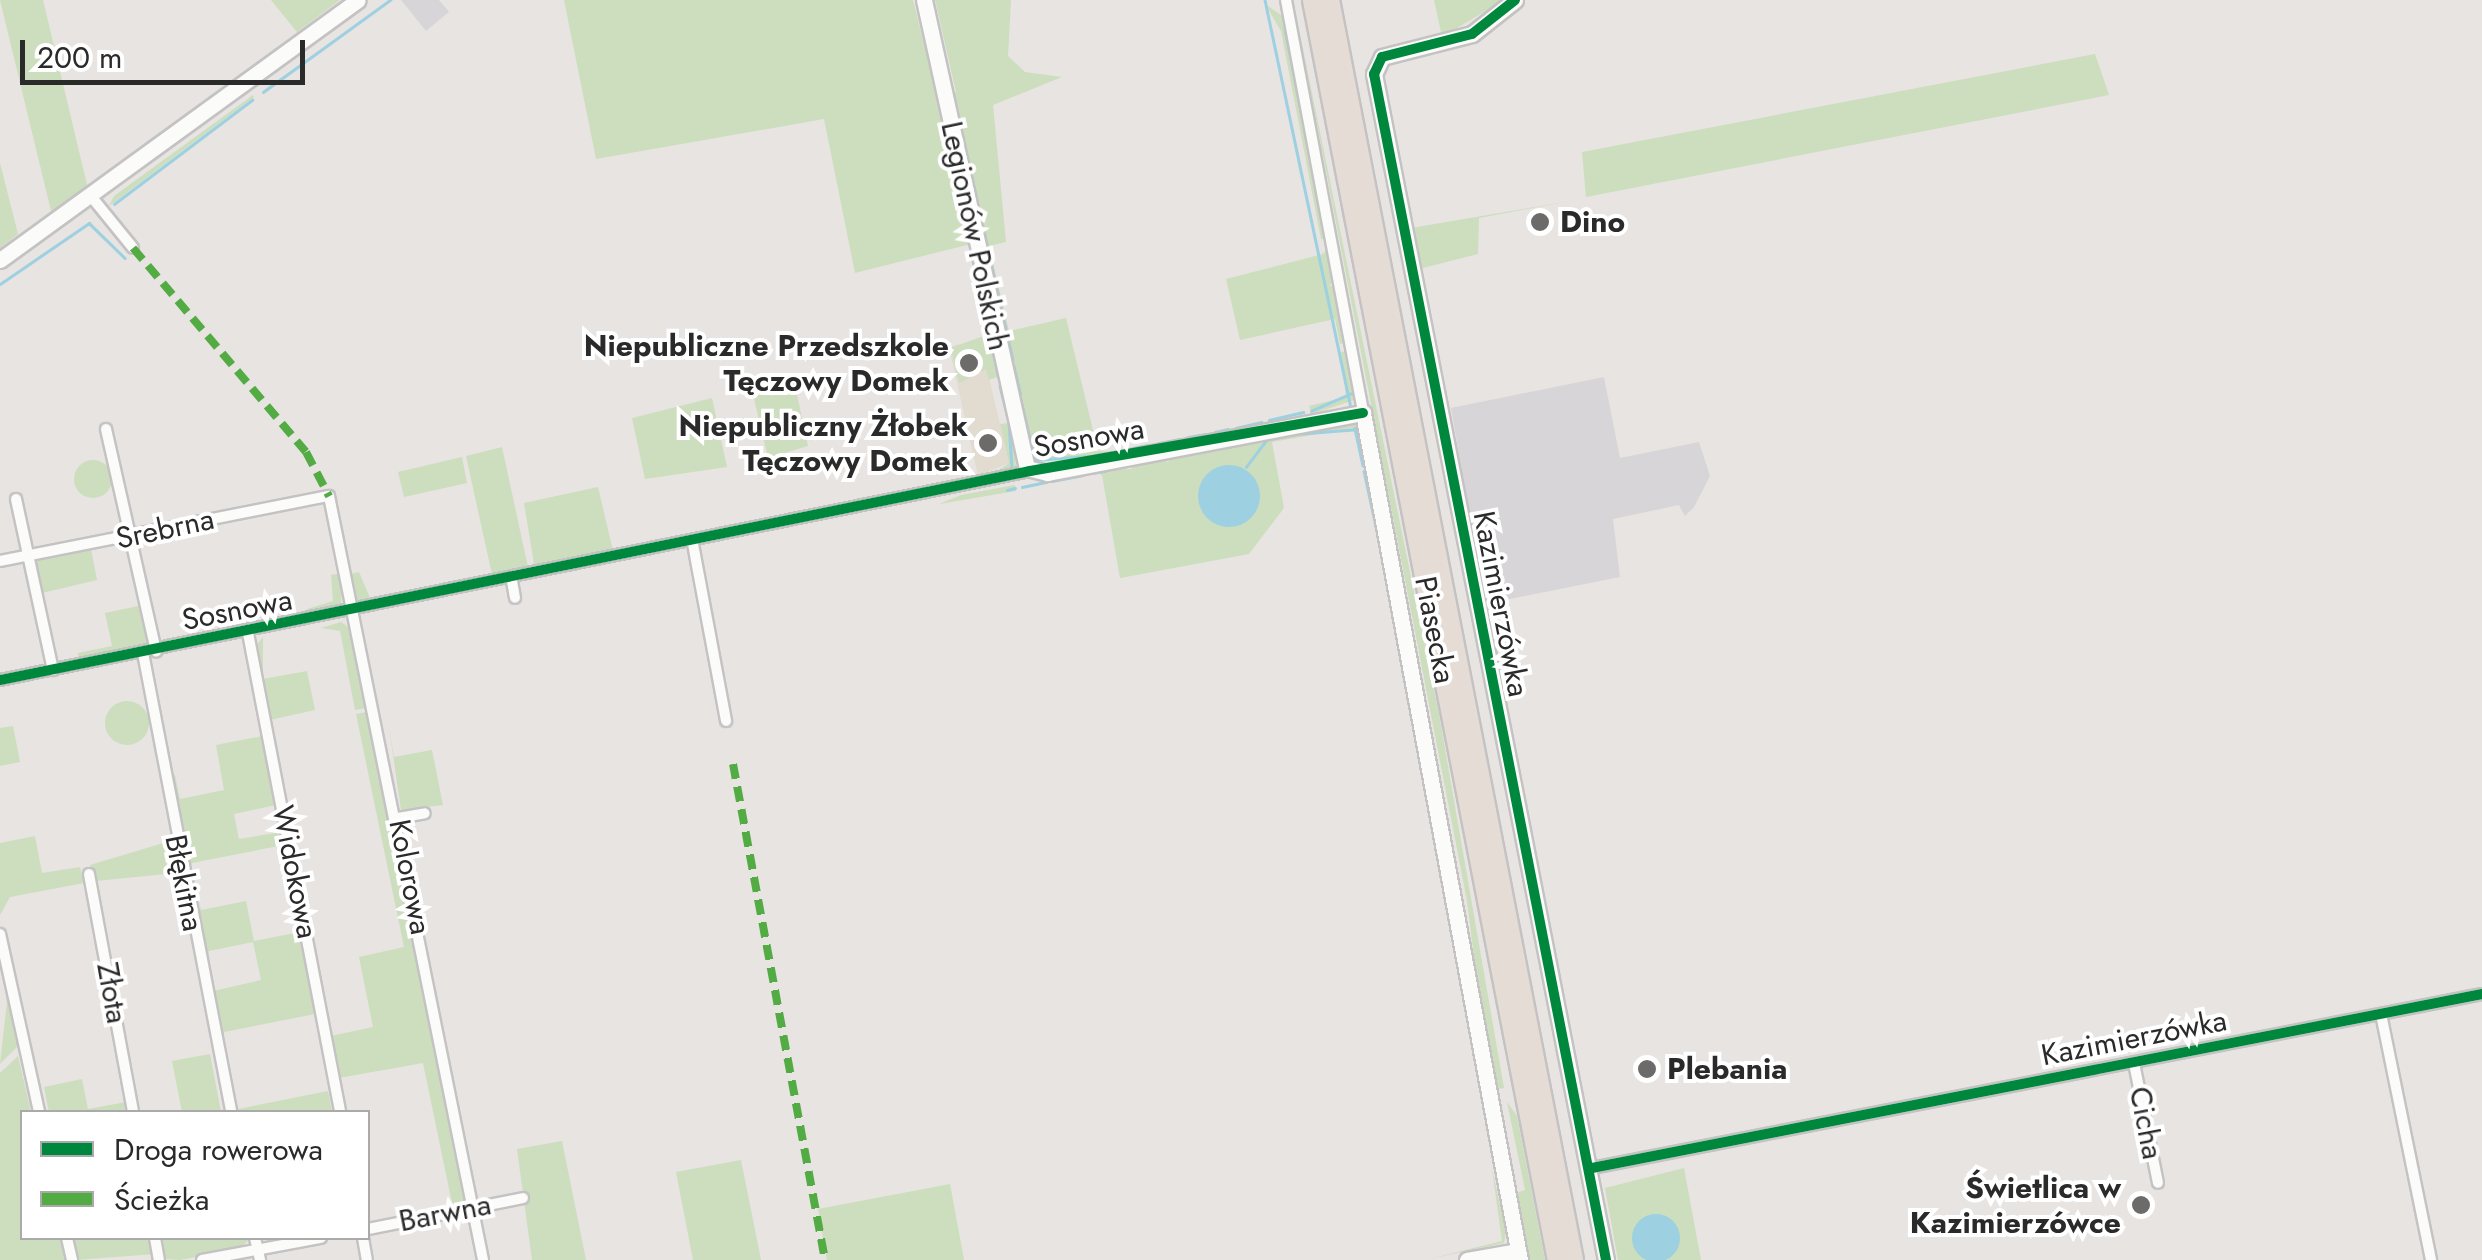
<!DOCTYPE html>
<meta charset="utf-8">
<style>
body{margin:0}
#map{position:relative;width:2482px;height:1260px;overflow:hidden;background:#e7e4e1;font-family:Jost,sans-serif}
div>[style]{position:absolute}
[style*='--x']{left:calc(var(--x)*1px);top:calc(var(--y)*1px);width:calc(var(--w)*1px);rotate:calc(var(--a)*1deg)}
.industrial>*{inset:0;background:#d8d5d8}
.education>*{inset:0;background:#e1dbd0}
.green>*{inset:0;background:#ccdebe}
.round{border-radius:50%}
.water>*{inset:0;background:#9dd0e0}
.stream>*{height:2.5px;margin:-1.25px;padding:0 1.25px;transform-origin:1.25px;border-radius:1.25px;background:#9dd0e0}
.roads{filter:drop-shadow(2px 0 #c4c2c3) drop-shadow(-2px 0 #c4c2c3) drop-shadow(0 2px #c4c2c3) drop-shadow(0 -2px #c4c2c3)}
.street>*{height:10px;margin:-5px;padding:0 5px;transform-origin:5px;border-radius:5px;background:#fbfbfa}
.secondary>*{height:15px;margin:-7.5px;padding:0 7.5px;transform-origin:7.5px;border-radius:7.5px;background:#fbfbfa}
.highway>*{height:20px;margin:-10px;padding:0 10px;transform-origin:10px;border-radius:10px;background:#e6dcd6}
.quiet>*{height:8px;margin-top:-4px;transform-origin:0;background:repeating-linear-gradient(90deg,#53ab44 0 15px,transparent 0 23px)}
.cycleway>*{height:10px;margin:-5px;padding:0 5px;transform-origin:5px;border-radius:5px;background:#00873e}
.dots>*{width:28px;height:28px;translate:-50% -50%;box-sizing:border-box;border:5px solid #fff;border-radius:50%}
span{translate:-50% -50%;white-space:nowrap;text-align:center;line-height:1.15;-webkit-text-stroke:8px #fff;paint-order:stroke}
.poi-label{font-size:30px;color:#2a2a2a;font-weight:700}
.left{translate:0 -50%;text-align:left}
.right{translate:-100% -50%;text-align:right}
.street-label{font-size:30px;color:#2a2a2a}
.legend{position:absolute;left:20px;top:1110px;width:350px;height:130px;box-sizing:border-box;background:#fff;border:2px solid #aaa;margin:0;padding:12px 18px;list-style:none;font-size:30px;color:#2a2a2a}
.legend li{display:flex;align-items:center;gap:20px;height:50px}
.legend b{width:50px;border:2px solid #aaa}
.scale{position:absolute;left:20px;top:40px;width:285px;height:45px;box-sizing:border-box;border:5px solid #2a2a2a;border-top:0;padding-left:12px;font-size:30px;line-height:35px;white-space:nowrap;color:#2a2a2a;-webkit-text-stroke:8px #fff;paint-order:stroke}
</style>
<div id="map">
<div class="industrial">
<i style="clip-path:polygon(401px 0,439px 0,449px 12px,426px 31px)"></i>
<i style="clip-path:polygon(1604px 377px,1620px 458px,1699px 442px,1710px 476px,1694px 507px,1685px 516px,1679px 505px,1613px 519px,1620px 577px,1485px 604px,1451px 408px)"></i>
</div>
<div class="education">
<i style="clip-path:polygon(980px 339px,1009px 463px,978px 476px,949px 347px)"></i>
</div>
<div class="green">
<i style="clip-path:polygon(0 0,43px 0,88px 189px,52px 215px)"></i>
<i style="clip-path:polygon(271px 0,340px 0,297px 32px)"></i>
<i style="clip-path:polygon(564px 0,913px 0,937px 95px,956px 92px,935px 0,1011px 0,1008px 56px,1025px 72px,1062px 77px,993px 105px,1006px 242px,989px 246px,1009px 331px,1066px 318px,1098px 451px,1125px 452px,1034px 462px,1009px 367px,1015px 359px,1007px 360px,971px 244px,855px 273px,824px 119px,596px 159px)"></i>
<i style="clip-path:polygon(1293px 0,1439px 714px,1504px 1088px,1491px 1090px,1467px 901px)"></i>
<i style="clip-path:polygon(1434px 0,1504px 0,1442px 37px)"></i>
<i style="clip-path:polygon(1265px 4px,1287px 19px,1330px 237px,1321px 239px,1281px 31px)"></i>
<i style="clip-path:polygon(2095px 54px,2109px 95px,1586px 197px,1582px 152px)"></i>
<i style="clip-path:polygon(253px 95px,254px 97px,109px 206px,114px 196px)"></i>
<i style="clip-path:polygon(0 163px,18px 234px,0 248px)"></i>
<i style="clip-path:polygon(1570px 201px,1479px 218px,1478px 254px,1419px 269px,1411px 228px)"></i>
<i style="clip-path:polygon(1331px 244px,1337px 277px,1329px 286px,1339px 285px,1350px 342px,1340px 344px,1335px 319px,1240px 340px,1226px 279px,1323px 254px)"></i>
<i style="clip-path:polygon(973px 252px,1000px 376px,989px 380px,986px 369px,959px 383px,951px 348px,986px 335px)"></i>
<i style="clip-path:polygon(1352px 350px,1357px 399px,1312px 414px,1309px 406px,1346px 397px,1341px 352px)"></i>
<i style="clip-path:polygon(794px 381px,808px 446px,768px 458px,752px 390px)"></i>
<i style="clip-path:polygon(712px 398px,727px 467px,645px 479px,632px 418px)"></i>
<i style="clip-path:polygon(1357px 420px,1370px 463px,1362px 465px,1353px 428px,1272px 442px,1284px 508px,1249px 554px,1120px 578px,1102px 475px,1090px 470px,1132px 469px,1132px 461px,1162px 455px,1168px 463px,1170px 454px)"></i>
<i style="clip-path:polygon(1010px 423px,1016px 467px,986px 479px,1009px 463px,1000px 424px)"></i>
<i style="clip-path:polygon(502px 447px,529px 572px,493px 579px,466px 456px)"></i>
<i style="clip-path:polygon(462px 457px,467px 483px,404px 497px,398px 472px)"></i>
<i class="round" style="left:74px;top:460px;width:38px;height:38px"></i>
<i style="clip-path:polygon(1015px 485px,1016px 491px,939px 504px,961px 495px)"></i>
<i style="clip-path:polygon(598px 487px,614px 555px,535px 570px,524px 503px)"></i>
<i style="clip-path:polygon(91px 549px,97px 580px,42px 593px,35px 560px)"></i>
<i style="clip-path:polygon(359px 572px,370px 598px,431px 592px,358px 603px,350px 574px)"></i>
<i style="clip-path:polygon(342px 573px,341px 607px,308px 617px,307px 609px,333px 601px,331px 575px)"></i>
<i style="clip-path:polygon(143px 605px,153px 645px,78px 661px,78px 653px,112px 646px,105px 613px)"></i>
<i style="clip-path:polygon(341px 622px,352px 630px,371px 707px,355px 710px,340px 631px,321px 628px)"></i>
<i style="clip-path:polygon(263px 637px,263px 679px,307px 671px,315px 710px,270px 720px,255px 647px)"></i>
<i class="round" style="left:105px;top:701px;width:44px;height:44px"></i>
<i style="clip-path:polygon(372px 711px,466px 1202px,453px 1208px,423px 1063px,339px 1078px,331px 1036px,373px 1027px,359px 957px,404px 947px,356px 714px)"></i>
<i style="clip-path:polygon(13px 726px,20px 762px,0 766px,0 728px)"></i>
<i style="clip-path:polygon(389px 727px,394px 757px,432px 750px,443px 805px,401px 810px)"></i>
<i style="clip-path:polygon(263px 736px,276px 805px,234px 814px,239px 839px,281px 832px,284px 845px,192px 863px,189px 876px,167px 776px,175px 775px,180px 799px,224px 790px,216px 745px)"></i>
<i style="clip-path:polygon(35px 836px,42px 873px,80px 867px,84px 883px,10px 897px,0 915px,0 843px)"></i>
<i style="clip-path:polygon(170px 841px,176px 873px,96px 881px,90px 865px)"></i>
<i style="clip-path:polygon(199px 901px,201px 910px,246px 901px,254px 941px,300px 932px,315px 1014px,224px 1032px,224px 1055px,209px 992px,261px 980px,253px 942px,209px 951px,205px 971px)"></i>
<i style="clip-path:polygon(0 949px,21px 1043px,0 1064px,7px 1002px)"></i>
<i style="clip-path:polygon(210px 1054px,221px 1112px,182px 1112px,172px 1061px)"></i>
<i style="clip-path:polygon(18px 1056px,31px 1112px,22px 1112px,22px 1238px,61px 1238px,66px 1260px,0 1260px,0 1073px)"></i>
<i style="clip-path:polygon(82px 1079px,88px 1109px,126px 1102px,128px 1112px,49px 1112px,44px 1087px)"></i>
<i style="clip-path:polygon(328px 1091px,332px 1112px,239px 1112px,238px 1109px)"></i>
<i style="clip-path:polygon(1496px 1096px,1516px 1193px,1525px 1190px,1507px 1102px,1517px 1116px,1545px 1260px,1526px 1260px)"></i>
<i style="clip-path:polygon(562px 1141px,586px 1260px,532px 1260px,517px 1149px)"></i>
<i style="clip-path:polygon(741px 1160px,761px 1260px,693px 1260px,676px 1172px)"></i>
<i style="clip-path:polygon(1684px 1168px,1701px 1260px,1618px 1260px,1605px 1188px)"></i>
<i style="clip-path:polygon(1492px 1169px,1506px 1232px,1504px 1243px,1429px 1259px,1502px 1241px)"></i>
<i style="clip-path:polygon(950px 1184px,964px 1260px,827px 1260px,818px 1209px)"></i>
<i style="clip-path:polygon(71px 1238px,152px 1238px,155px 1254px,76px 1260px)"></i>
<i style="clip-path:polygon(159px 1238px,251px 1238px,239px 1249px,180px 1260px,166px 1259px)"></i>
</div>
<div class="water">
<i class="round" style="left:1198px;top:465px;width:62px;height:62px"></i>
<i class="round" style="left:1632px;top:1214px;width:48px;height:48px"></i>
</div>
<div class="stream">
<i style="--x:932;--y:0;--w:91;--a:77.3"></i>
<i style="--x:1265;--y:0;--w:413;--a:78.1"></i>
<i style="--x:1285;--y:29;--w:124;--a:78.9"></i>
<i style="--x:263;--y:92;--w:157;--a:-35.9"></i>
<i style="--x:954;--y:98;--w:268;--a:77.3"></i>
<i style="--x:944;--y:128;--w:118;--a:77.7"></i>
<i style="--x:114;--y:204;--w:173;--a:-37"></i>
<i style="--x:971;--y:252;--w:129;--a:77.5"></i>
<i style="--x:0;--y:284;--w:108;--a:-34.4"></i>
<i style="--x:89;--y:223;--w:50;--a:44.2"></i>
<i style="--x:1014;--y:366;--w:28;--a:77"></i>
<i style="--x:1000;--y:386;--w:30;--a:76"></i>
<i style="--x:1021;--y:400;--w:62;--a:76.9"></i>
<i style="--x:1035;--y:460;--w:52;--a:-4.4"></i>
<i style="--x:1311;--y:411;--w:47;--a:-23.8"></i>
<i style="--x:1269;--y:420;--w:35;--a:-13"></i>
<i style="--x:1009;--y:422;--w:47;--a:86.3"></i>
<i style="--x:1236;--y:428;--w:26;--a:-13"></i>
<i style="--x:1355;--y:428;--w:38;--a:78"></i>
<i style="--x:1215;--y:432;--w:13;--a:-13"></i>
<i style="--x:1295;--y:434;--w:64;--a:-4.5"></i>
<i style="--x:1188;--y:437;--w:18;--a:-9"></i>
<i style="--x:1159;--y:443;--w:21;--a:-11"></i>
<i style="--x:1133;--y:448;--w:16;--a:-11"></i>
<i style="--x:1095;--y:455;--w:30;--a:-9"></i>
<i style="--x:1171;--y:457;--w:73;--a:-11"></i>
<i style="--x:1133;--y:465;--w:31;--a:-11"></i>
<i style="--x:1246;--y:467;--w:35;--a:-53"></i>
<i style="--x:1112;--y:469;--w:14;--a:-12"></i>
<i style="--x:1364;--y:471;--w:47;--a:77.7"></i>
<i style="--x:1091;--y:473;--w:14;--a:-8"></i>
<i style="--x:1052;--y:481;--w:31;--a:-11"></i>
<i style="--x:1022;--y:487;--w:25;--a:-12"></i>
<i style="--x:1007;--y:490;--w:8;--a:-14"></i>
<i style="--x:1375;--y:522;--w:17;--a:77"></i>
</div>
<div class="roads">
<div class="street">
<i style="--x:1286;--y:0;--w:420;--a:79.4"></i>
<i style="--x:90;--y:195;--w:68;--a:50.9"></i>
<i style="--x:106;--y:429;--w:228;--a:77.3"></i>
<i style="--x:16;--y:499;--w:175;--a:77.8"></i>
<i style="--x:693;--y:544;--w:180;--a:79.4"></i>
<i style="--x:0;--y:561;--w:335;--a:-11.2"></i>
<i style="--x:329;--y:496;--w:779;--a:78.6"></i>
<i style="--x:512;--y:581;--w:17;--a:80"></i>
<i style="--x:248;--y:633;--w:488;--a:79.1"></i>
<i style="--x:143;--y:653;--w:467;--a:79.1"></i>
<i style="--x:0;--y:680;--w:1051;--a:-11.47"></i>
<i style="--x:398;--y:818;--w:27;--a:-10"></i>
<i style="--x:89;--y:874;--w:242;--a:79.5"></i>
<i style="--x:0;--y:934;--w:182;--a:77.6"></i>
<i style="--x:2381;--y:1014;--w:251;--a:78.5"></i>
<i style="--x:2134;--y:1063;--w:122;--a:78.7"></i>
<i style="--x:1592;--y:1168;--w:907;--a:-11.06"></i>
<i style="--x:368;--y:1229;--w:158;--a:-11.3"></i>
<i style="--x:67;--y:1238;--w:23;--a:77"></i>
<i style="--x:155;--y:1238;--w:22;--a:80"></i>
<i style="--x:255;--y:1238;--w:23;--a:77"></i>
<i style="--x:363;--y:1238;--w:22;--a:80"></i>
<i style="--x:202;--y:1260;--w:121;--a:-10.5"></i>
</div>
<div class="secondary">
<i style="--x:924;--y:0;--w:479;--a:77.6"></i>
<i style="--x:1027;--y:468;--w:21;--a:14"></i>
<i style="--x:1047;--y:473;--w:322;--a:-10.8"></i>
<i style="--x:1363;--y:413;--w:861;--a:79.5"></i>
<i style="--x:1515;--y:0;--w:55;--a:141.7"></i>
<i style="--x:1472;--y:34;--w:93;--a:165.7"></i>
<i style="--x:1382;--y:57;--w:19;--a:115"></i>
<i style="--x:1374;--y:74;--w:1208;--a:78.93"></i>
<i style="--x:0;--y:260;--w:442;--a:-36"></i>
<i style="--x:1467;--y:1260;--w:52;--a:-10"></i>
</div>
<div class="highway">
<i style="--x:1313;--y:0;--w:1284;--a:79"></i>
<i style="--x:1329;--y:0;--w:1283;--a:79.04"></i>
</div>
</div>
<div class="quiet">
<i style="--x:133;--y:248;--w:267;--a:49.7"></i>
<i style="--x:306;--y:452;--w:50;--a:62.4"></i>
<i style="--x:733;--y:764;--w:504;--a:79.49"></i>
</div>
<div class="cycleway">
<i style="--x:1515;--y:0;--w:55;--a:141.7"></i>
<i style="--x:1472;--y:34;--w:93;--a:165.7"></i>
<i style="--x:1382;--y:57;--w:19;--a:115"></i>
<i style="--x:1374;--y:74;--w:1208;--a:78.93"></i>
<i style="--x:0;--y:680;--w:1051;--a:-11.47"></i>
<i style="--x:1030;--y:471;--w:338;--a:-9.9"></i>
<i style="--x:1592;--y:1168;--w:907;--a:-11.06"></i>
</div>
<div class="dots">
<i style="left:1540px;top:222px;background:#6c6b6a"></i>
<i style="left:969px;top:363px;background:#6c6b6a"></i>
<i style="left:988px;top:443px;background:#6c6b6a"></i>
<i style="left:1647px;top:1069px;background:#6c6b6a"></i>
<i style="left:2141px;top:1205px;background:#6c6b6a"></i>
</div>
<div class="poi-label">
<span class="left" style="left:1560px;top:222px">Dino</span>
<span class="right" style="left:949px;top:363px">Niepubliczne Przedszkole<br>Tęczowy Domek</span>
<span class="right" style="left:968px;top:443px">Niepubliczny Żłobek<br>Tęczowy Domek</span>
<span class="left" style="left:1667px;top:1069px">Plebania</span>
<span class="right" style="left:2121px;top:1205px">Świetlica w<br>Kazimierzówce</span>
</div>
<div class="street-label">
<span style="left:975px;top:236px;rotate:78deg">Legionów Polskich</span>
<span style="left:1089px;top:438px;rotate:-10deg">Sosnowa</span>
<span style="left:165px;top:529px;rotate:-12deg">Srebrna</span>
<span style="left:1501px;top:604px;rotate:79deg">Kazimierzówka</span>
<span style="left:237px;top:610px;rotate:-11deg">Sosnowa</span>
<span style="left:1435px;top:630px;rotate:79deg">Piasecka</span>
<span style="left:295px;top:872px;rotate:79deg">Widokowa</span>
<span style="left:410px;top:877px;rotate:79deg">Kolorowa</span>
<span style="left:184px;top:883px;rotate:79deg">Błękitna</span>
<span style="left:112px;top:993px;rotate:80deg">Złota</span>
<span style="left:2134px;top:1038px;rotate:-11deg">Kazimierzówka</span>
<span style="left:2146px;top:1123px;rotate:79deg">Cicha</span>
<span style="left:445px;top:1213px;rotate:-11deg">Barwna</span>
</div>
<ul class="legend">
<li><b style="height:12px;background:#00873e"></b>Droga rowerowa</li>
<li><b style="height:12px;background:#53ab44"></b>Ścieżka</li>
</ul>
<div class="scale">200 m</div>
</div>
